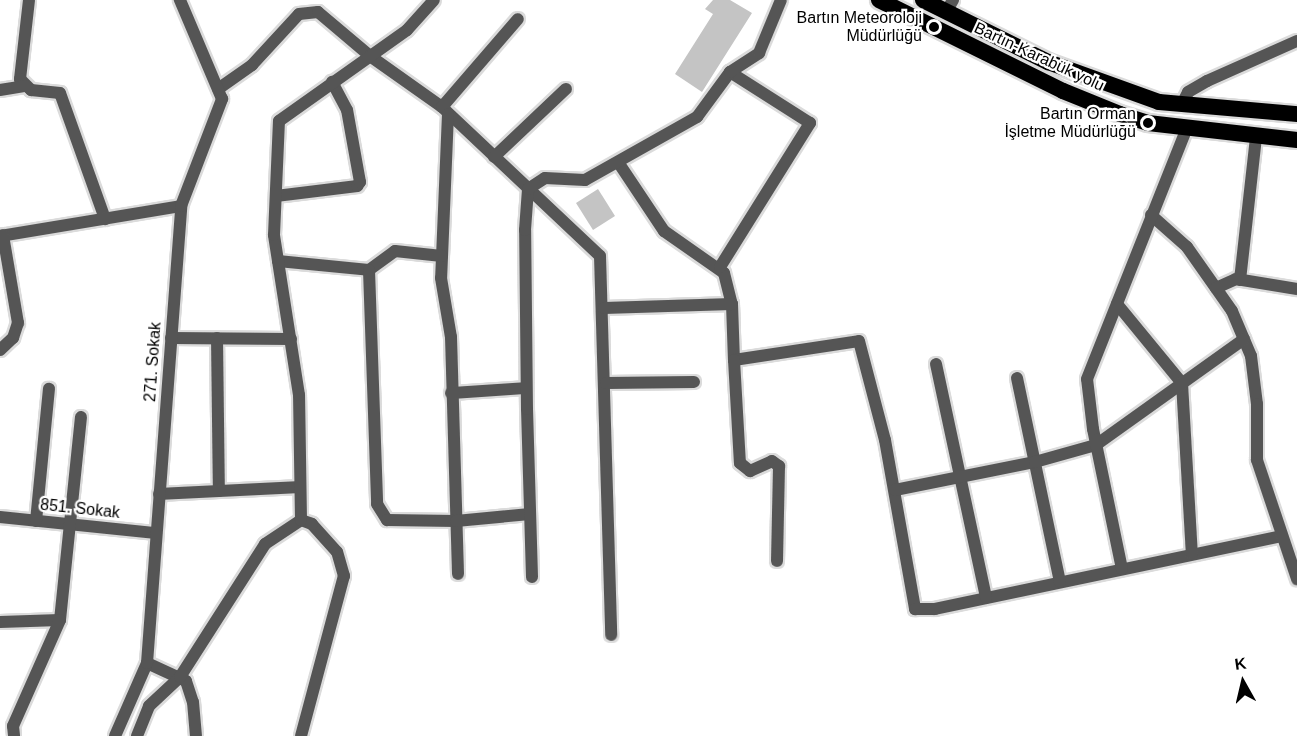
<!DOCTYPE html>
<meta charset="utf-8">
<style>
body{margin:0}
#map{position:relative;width:1297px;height:736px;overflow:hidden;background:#fff;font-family:Helvetica,sans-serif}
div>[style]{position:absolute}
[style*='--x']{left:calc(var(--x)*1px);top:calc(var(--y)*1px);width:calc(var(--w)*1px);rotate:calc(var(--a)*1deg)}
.building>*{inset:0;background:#c4c4c4}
.roads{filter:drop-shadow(2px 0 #dbdbdb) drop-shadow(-2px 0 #dbdbdb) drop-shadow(0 2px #dbdbdb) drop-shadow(0 -2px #dbdbdb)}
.minor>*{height:12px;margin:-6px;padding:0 6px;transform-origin:6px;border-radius:6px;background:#555}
.highway>*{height:16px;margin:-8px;padding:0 8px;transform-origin:8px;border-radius:8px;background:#000}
.dots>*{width:16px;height:16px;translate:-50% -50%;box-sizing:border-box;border:3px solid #fff;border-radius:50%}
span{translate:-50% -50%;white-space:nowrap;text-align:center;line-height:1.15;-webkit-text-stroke:4.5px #fff;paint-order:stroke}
.poi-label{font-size:16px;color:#000}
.right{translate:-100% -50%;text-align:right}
.street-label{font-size:16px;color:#000}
.north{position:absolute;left:1213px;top:652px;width:60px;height:60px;-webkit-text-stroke:4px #fff;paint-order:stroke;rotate:352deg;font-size:16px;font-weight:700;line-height:24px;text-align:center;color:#000}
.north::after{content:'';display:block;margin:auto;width:21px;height:27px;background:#000;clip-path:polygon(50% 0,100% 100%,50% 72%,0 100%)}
</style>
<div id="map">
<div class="building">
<i style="clip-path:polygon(713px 0,730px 0,752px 13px,702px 92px,675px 74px,713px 14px,705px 9px)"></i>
<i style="clip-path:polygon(598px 189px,615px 216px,593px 230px,576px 203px)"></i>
</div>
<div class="roads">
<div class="minor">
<i style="--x:29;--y:0;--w:80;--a:96.5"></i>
<i style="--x:20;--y:79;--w:16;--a:45"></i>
<i style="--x:31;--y:90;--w:29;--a:6"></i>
<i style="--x:60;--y:93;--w:134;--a:70.3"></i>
<i style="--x:946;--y:12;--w:14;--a:-60"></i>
<i style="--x:218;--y:89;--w:42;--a:-35.2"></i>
<i style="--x:252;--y:65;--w:69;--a:-47.3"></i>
<i style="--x:299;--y:14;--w:19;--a:-6"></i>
<i style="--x:318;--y:12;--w:68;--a:40.2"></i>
<i style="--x:370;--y:56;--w:88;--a:35.3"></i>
<i style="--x:442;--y:107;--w:217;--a:43.3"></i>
<i style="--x:600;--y:256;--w:379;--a:88.3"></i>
<i style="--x:0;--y:90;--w:26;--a:-9"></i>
<i style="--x:1182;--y:104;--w:13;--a:-63"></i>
<i style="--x:1188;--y:92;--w:22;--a:-30"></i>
<i style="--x:1207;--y:81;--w:98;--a:-24"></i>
<i style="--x:442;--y:107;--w:116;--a:-49.2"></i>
<i style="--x:448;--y:114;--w:164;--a:92.4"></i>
<i style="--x:441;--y:278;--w:60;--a:80.4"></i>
<i style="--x:451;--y:337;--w:237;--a:88.3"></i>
<i style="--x:494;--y:157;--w:99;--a:-43.4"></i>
<i style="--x:618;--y:162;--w:83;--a:56.3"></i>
<i style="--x:664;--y:231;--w:73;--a:35"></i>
<i style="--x:724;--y:273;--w:32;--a:76"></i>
<i style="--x:732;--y:304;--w:56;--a:88"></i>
<i style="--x:734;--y:360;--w:126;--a:-8.6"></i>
<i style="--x:859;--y:341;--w:102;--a:75.3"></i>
<i style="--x:885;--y:440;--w:172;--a:79.9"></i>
<i style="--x:915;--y:609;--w:20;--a:0"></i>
<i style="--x:935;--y:609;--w:354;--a:-11.9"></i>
<i style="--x:276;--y:196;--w:82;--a:-7"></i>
<i style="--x:357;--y:186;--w:5;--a:-53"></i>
<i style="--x:360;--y:182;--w:73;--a:-100.2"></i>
<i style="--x:347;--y:110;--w:32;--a:-118"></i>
<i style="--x:1151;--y:215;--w:48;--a:41.6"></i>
<i style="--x:1187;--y:247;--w:78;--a:54.9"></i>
<i style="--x:1232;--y:311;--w:49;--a:67.1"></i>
<i style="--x:1251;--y:356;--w:48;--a:82.9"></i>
<i style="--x:1257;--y:404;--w:56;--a:90"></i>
<i style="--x:1257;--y:460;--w:126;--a:71.4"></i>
<i style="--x:0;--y:236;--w:183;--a:-9.4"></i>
<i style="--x:278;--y:261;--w:91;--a:5.6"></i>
<i style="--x:369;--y:270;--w:32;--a:-36"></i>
<i style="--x:395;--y:251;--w:47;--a:6.1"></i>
<i style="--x:720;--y:267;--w:170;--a:-58"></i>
<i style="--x:810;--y:123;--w:95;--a:-147.5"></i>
<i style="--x:369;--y:270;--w:234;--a:88"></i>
<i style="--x:377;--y:504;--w:19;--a:58"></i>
<i style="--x:387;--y:520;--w:69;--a:0.8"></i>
<i style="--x:456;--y:521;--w:74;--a:-5.4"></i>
<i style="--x:1240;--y:280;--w:144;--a:-83.6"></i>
<i style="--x:1216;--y:288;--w:22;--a:-24"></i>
<i style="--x:1236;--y:279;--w:62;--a:9.3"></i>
<i style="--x:1117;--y:304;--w:102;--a:50.6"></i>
<i style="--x:1182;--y:383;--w:171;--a:86.7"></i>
<i style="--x:604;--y:308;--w:128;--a:-1.8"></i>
<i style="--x:171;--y:338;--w:120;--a:0.5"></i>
<i style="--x:217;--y:338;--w:153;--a:89.3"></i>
<i style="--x:0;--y:350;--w:18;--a:-43"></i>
<i style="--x:13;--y:338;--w:16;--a:-72"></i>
<i style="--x:18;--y:323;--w:89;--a:-99.7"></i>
<i style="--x:734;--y:360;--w:103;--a:86.7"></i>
<i style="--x:740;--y:463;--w:13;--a:39"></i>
<i style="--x:750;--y:471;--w:24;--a:-24"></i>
<i style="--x:772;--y:461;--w:9;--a:36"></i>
<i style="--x:779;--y:466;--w:95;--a:91.2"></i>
<i style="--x:936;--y:364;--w:239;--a:77.9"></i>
<i style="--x:1017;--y:378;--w:208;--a:78.1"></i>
<i style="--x:606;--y:383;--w:88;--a:-0.7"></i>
<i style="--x:451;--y:393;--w:75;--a:-3.8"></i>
<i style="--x:895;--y:490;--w:143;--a:-11.3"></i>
<i style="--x:1035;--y:462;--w:63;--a:-15.6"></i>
<i style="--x:1096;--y:445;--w:182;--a:-35.6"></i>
<i style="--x:159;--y:494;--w:141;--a:-2.8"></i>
<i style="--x:0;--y:517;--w:157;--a:5.9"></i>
<i style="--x:36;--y:521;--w:133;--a:-84.4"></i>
<i style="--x:1122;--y:569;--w:143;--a:-101.7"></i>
<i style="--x:1093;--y:429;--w:50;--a:-96.8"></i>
<i style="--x:1087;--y:379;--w:270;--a:-68.3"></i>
<i style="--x:532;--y:577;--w:168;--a:-91.7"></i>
<i style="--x:527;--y:409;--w:179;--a:-90.6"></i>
<i style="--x:525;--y:230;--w:41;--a:-85.8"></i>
<i style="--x:528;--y:189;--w:20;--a:-33"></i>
<i style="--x:545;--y:178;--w:40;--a:2.9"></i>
<i style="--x:585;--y:180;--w:129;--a:-29.4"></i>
<i style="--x:697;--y:117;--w:56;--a:-53.7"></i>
<i style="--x:730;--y:72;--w:35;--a:-33"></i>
<i style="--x:759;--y:53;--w:57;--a:-67.5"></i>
<i style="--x:60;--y:620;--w:204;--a:-84.1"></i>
<i style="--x:0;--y:622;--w:60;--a:-1.9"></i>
<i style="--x:60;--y:620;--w:116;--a:113.9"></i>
<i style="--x:13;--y:726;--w:10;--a:84"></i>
<i style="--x:147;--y:663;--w:43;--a:24.8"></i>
<i style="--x:186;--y:681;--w:22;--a:72"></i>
<i style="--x:193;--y:702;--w:34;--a:85"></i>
<i style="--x:115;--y:736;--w:80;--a:-66.3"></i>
<i style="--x:147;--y:663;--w:458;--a:-85.7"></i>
<i style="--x:181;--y:206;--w:115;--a:-69"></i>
<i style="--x:222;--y:99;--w:108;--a:-113"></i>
<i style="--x:137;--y:736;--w:32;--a:-68"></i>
<i style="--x:149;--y:706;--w:42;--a:-43.1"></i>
<i style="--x:180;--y:677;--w:158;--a:-57.4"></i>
<i style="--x:265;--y:544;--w:43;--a:-33.7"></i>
<i style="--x:301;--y:736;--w:166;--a:-75"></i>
<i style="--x:344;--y:576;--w:25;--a:-106"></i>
<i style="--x:337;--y:552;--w:38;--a:-132"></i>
<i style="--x:312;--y:524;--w:12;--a:-160"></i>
<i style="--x:301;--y:520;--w:125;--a:-90.9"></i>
<i style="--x:299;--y:395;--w:162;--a:-98.9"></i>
<i style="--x:274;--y:235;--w:114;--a:-87.5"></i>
<i style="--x:279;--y:121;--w:157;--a:-35.4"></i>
<i style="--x:407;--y:30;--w:40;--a:-48"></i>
</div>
<div class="highway">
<i style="--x:879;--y:0;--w:205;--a:26.3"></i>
<i style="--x:1063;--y:91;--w:61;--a:22"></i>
<i style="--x:1120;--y:114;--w:29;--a:18"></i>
<i style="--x:1148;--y:123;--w:150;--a:6.5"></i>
<i style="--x:923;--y:0;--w:140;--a:26.4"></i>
<i style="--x:1048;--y:62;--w:118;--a:19.8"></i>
<i style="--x:1159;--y:102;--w:139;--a:5"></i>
</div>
</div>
<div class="dots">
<i style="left:934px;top:27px;background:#000"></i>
<i style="left:1148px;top:123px;background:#000"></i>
</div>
<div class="poi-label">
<span class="right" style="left:922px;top:27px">Bartın Meteoroloji<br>Müdürlüğü</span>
<span class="right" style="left:1136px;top:123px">Bartın Orman<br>İşletme Müdürlüğü</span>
</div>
<div class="street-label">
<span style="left:1039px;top:57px;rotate:25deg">Bartın-Karabük yolu</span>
<span style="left:153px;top:362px;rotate:-86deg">271. Sokak</span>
<span style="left:80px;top:509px;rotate:6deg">851. Sokak</span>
</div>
<div class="north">K</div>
</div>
